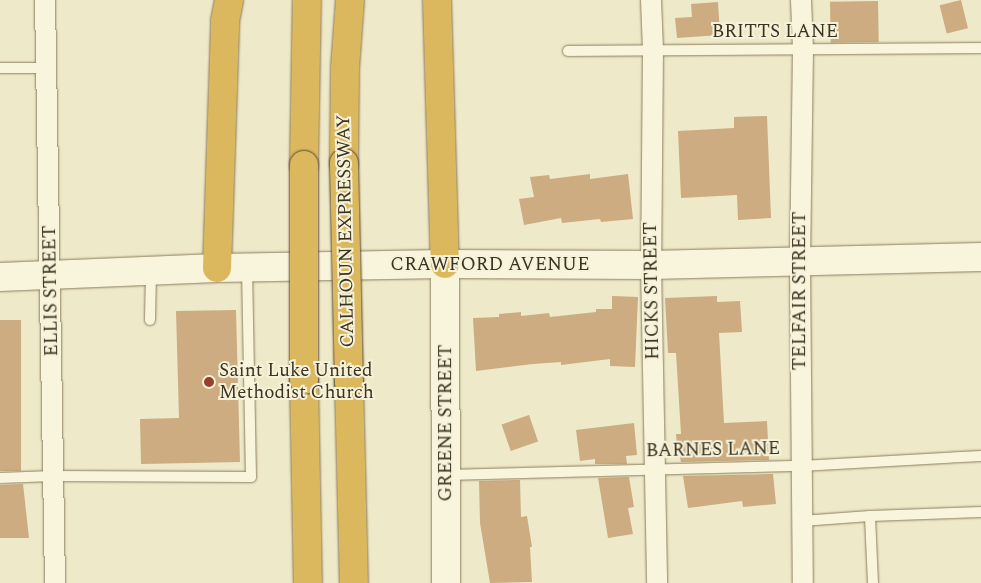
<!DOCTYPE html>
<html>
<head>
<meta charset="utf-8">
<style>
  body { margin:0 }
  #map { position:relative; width:981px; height:583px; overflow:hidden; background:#eee9c9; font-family:Spectral,serif }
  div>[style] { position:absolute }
  .building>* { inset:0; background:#ccac80; transform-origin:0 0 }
  .roads { filter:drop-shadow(0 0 1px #8b7d5e) drop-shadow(0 0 1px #8b7d5e) }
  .lane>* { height:10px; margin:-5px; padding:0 5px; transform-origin:5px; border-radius:5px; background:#f9f5dd }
  .street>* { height:20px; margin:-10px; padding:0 10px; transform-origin:10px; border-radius:10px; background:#f9f5dd }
  .secondary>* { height:28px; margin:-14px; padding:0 14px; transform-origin:14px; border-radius:14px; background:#f9f5dd }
  .highway>* { height:28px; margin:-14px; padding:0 14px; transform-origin:14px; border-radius:14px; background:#dbb85d }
  .bridges { filter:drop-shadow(0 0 1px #594a32) drop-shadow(0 0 1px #594a32) }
  .highway-bridge>* { height:28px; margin:-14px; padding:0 14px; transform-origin:14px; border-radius:14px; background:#dbb85d }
  .dots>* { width:14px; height:14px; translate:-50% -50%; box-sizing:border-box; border:2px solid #f6f2d9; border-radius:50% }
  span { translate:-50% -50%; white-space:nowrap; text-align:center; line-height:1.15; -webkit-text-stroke:4px #f6f2d9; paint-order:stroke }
  .street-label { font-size:19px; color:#3c3221 }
  .poi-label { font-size:19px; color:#3c3221 }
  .left { translate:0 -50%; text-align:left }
</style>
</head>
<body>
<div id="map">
  <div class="building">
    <i style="left:961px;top:0;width:29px;height:22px;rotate:76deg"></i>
    <i style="left:878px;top:1px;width:41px;height:48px;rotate:89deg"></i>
    <i style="clip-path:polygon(718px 2px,720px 35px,677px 38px,675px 18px,692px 17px,691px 4px)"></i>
    <i style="clip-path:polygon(767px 116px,771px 218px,738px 220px,737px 195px,681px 198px,678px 131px,734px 128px,734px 117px)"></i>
    <i style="clip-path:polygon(590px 174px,590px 179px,628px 174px,633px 219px,601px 222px,600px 219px,562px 223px,561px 218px,524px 225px,519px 199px,534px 197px,530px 177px,549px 175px,550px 179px)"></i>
    <i style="clip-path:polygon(612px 296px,638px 297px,635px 367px,610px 366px,610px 359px,561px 365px,561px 362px,533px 364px,476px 371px,473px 318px,499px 317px,499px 314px,521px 312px,521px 316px,549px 313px,550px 317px,596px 312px,596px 309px,612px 309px)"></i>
    <i style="clip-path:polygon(717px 296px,717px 302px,740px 301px,742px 332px,719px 333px,724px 423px,767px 421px,769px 460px,681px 462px,680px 457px,678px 457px,676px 434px,681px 434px,676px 353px,668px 353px,665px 298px)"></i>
    <i style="clip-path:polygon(236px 310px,240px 462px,141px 464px,140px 419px,179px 418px,176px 311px)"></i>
    <i style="left:0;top:320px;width:21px;height:151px"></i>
    <i style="left:529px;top:415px;width:28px;height:29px;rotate:71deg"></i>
    <i style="clip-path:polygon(634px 423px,637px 455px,626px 456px,627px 464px,595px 464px,595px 459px,580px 461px,576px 430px)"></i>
    <i style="clip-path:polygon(773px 474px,776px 504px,743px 507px,742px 501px,688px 508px,683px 476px)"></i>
    <i style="clip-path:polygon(629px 477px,634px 507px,628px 508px,633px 534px,608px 538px,598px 478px)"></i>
    <i style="clip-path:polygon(520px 480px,521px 517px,527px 516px,532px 547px,530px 547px,532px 582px,490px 583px,480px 523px,479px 481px)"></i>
    <i style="clip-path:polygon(23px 484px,29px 538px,0 538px,0 485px)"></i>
  </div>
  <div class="roads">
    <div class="lane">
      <i style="left:568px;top:51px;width:413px;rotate:-0.4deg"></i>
      <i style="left:0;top:68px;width:47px"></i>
      <i style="left:150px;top:320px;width:47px;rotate:-88.8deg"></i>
      <i style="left:447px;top:475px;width:354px;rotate:-1.5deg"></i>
      <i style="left:801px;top:466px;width:180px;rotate:-3.2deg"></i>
      <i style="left:0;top:478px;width:53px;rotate:-2.2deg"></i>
      <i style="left:53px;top:476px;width:198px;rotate:0.3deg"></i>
      <i style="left:251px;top:477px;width:208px;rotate:-91.1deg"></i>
      <i style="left:802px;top:521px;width:68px;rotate:-4.2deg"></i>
      <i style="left:873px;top:583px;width:67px;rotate:-92.6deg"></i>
      <i style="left:870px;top:516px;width:111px;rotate:-2.1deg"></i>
    </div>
    <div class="street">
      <i style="left:45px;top:0;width:583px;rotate:89.02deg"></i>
      <i style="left:651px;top:0;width:50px;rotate:87.7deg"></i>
      <i style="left:653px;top:50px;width:215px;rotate:90.5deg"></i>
      <i style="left:651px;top:265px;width:318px;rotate:88.9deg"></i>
      <i style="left:801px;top:0;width:49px;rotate:87.7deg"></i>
      <i style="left:803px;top:49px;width:212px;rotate:90.8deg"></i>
      <i style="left:800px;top:261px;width:322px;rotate:89.5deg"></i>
    </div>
    <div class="secondary">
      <i style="left:445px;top:264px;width:319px;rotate:89.8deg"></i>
      <i style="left:0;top:277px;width:217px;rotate:-2.4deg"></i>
      <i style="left:217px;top:268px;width:228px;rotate:-1deg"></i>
      <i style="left:445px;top:264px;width:206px;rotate:0.3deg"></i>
      <i style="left:651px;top:265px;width:330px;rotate:-1.4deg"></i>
    </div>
    <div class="highway">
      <i style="left:437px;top:0;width:264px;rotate:88.3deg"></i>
      <i style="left:344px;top:163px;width:95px;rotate:-89.4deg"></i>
      <i style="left:345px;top:68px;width:68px;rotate:-85.8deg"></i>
      <i style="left:304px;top:165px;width:165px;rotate:-89deg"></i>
      <i style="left:217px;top:268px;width:247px;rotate:-88.1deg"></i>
      <i style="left:225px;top:21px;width:21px;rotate:-79deg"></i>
      <i style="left:304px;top:380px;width:203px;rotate:88.9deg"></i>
      <i style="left:349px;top:383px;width:200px;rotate:88.6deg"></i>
    </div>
  </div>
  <div class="bridges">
    <div class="highway-bridge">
      <i style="left:344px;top:163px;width:220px;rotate:88.7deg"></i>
      <i style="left:304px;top:165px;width:215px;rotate:90deg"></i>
    </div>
  </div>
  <div class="dots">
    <i style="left:209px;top:382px;background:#993f2f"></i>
  </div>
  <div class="street-label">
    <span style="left:775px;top:32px">BRITTS LANE</span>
    <span style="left:346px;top:231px;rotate:-91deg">CALHOUN EXPRESSWAY</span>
    <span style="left:490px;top:265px">CRAWFORD AVENUE</span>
    <span style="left:51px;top:291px;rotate:-91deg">ELLIS STREET</span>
    <span style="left:652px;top:291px;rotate:-91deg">HICKS STREET</span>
    <span style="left:800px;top:291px;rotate:-90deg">TELFAIR STREET</span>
    <span style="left:446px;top:423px;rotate:-90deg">GREENE STREET</span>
    <span style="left:713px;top:450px;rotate:-1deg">BARNES LANE</span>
  </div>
  <div class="poi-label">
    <span class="left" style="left:219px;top:382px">Saint Luke United<br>Methodist Church</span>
  </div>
</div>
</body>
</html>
